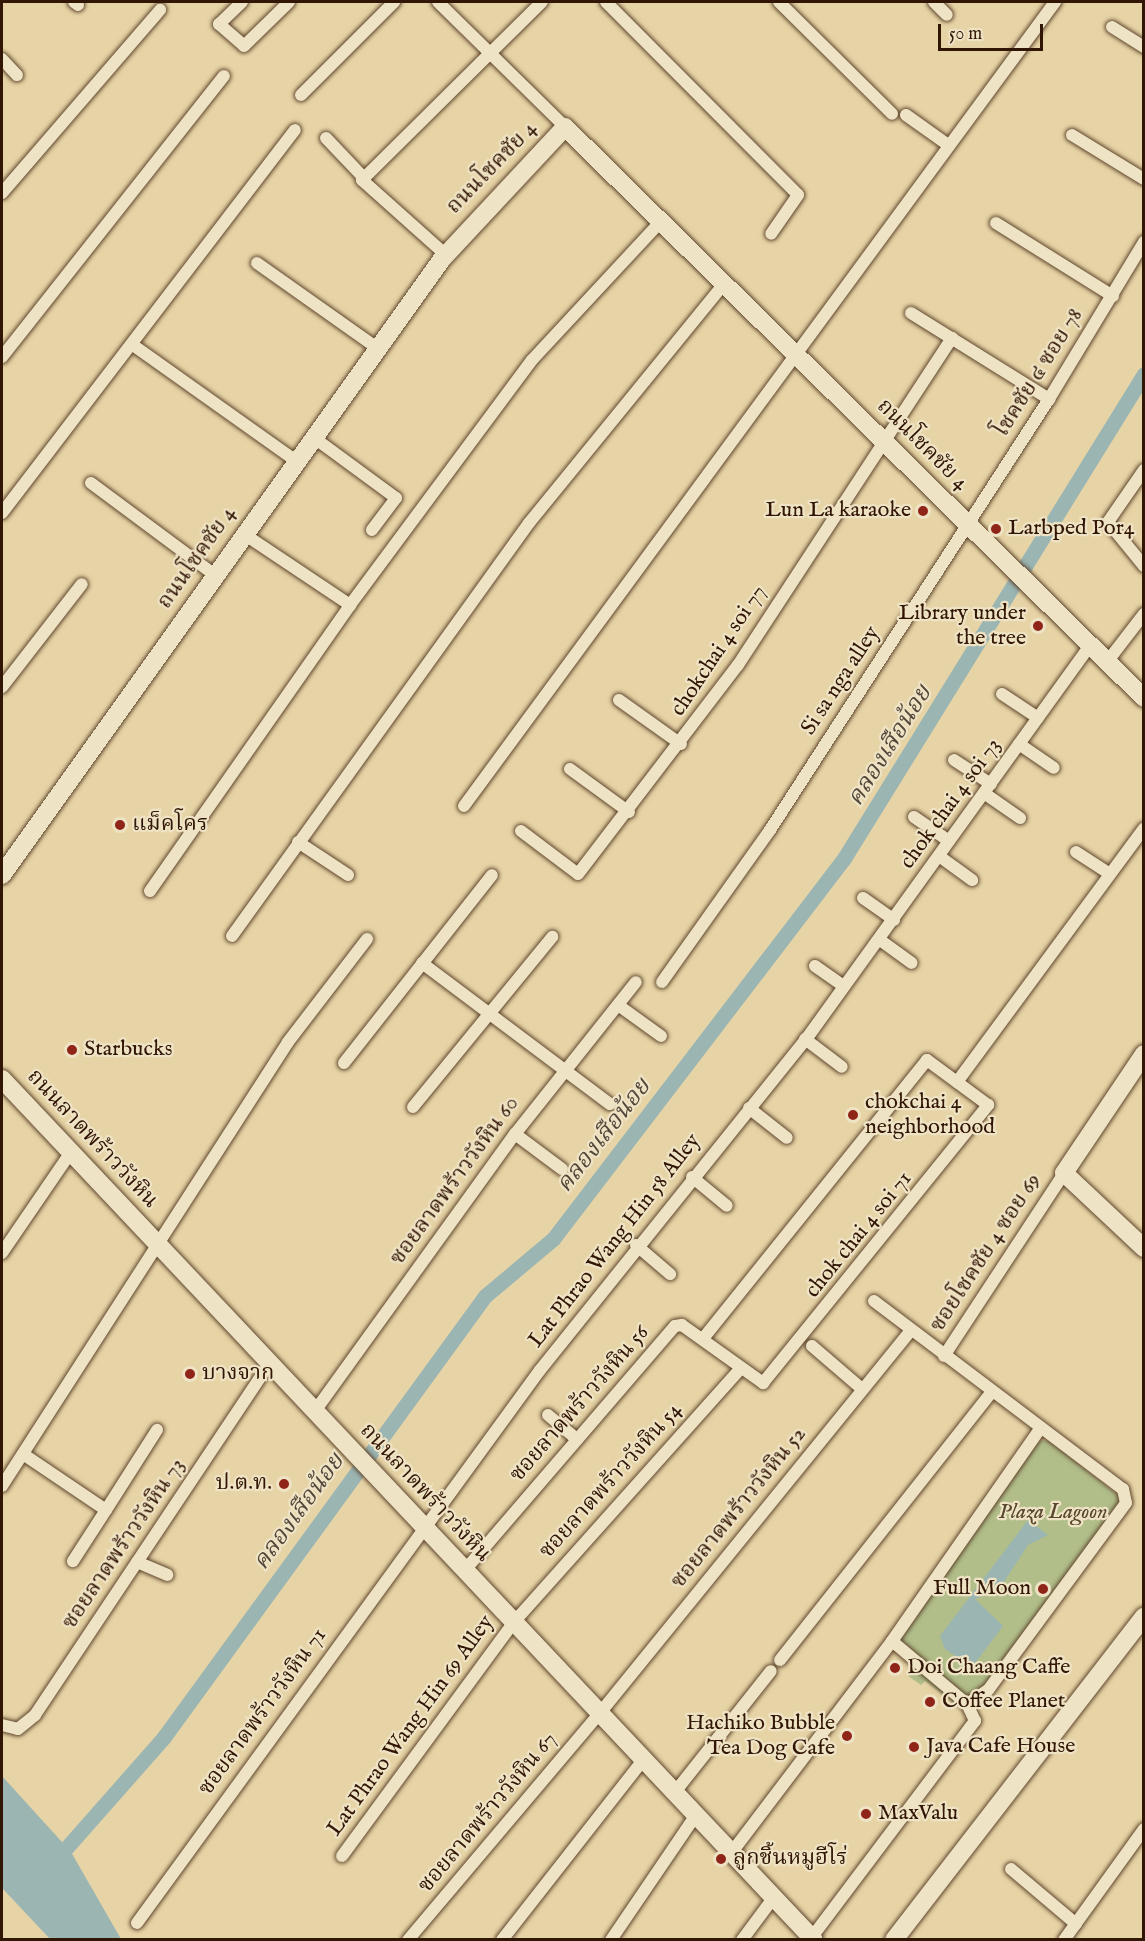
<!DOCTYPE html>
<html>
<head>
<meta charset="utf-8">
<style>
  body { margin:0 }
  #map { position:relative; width:1145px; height:1941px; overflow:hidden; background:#e7d4a6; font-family:"IM FELL English","Noto Serif Thai",serif }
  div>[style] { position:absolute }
  .green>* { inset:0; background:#b1be8a }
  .water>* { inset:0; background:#9bb5b3 }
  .canal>* { height:15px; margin:-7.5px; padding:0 7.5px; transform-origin:7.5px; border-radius:7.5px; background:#9bb5b3 }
  .roads { filter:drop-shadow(0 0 2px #5f462d) drop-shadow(0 0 2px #5f462d) }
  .street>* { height:12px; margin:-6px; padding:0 6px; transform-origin:6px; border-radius:6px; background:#efe3c5 }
  .secondary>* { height:18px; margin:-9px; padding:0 9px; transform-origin:9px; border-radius:9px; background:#efe3c5 }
  .dots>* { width:16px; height:16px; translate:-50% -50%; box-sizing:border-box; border:3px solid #efe3c5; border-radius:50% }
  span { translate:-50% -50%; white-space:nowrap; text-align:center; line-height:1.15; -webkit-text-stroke:4.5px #efe3c5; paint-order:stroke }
  .street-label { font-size:22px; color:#321605 }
  .poi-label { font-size:22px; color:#321605 }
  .right { translate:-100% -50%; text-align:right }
  .left { translate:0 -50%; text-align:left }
  .park-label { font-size:22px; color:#58482d; font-style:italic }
  .water-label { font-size:24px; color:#524639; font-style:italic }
  .frame { position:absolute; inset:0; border:3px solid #321605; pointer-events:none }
  .scale { position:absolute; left:938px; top:24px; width:105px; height:27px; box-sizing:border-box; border:3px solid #321605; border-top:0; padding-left:8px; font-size:18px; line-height:21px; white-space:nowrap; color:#321605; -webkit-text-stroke:4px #efe3c5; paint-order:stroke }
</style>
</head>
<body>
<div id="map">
  <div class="green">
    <i style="clip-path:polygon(1039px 1440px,1049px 1441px,1128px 1503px,970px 1715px,925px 1681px,921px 1685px,908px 1676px,915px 1667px,902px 1648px,890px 1649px)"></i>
  </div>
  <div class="water">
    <i style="clip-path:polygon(1028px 1520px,1048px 1535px,1028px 1545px,1000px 1588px,975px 1599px,1003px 1626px,972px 1667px,945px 1649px,940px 1636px)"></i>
    <i style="clip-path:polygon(2px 1776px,71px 1852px,121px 1939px,50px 1939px,2px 1888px)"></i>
  </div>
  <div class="canal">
    <i style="left:53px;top:1863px;width:168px;rotate:-48.6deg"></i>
    <i style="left:164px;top:1737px;width:545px;rotate:-53.95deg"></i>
    <i style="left:485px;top:1296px;width:89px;rotate:-40deg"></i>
    <i style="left:553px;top:1239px;width:477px;rotate:-52.6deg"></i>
    <i style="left:843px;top:860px;width:572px;rotate:-58.23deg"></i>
  </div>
  <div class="roads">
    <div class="street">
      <i style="left:74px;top:2px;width:5px;rotate:37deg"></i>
      <i style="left:242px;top:2px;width:32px;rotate:136deg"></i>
      <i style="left:219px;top:24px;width:33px;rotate:41deg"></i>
      <i style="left:244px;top:46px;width:63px;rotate:-44.4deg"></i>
      <i style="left:438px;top:2px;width:178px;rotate:44.5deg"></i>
      <i style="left:606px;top:2px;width:272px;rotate:45.1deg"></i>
      <i style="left:798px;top:195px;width:47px;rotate:124.7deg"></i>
      <i style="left:779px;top:2px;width:159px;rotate:44.7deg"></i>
      <i style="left:934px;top:2px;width:18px;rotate:45deg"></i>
      <i style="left:1112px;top:27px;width:38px;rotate:32deg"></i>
      <i style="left:2px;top:59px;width:22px;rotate:47deg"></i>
      <i style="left:301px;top:95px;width:132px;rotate:-45deg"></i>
      <i style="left:906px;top:115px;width:52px;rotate:35.5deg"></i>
      <i style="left:1072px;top:135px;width:84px;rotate:31.4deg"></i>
      <i style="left:326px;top:138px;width:54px;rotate:46.5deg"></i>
      <i style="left:2px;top:193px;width:242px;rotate:-49.2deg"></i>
      <i style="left:996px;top:223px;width:138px;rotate:32deg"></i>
      <i style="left:446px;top:255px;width:113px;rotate:-138.2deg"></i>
      <i style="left:362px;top:180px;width:253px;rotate:-44.7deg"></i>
      <i style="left:257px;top:263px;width:147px;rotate:35.3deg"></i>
      <i style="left:911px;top:313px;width:163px;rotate:31.9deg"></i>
      <i style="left:133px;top:345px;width:200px;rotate:35.4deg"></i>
      <i style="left:2px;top:357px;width:358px;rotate:-51.7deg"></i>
      <i style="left:313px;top:437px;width:103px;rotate:36.3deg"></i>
      <i style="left:396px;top:498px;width:40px;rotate:127deg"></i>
      <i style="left:1144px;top:470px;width:63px;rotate:124.7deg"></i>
      <i style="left:1108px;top:522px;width:57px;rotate:50.7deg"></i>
      <i style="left:91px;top:483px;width:154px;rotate:36.6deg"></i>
      <i style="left:2px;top:513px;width:482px;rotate:-52.6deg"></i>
      <i style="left:244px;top:534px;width:128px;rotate:33.8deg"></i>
      <i style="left:1107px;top:662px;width:61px;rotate:-52.4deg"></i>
      <i style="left:2px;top:687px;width:130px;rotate:-52.2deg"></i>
      <i style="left:1002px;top:694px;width:43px;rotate:33.7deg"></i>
      <i style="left:619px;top:700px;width:76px;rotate:35.4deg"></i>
      <i style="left:1019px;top:744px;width:42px;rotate:34.4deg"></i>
      <i style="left:954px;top:760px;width:44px;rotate:33deg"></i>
      <i style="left:570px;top:769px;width:73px;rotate:36.1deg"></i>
      <i style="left:984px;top:793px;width:44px;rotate:34.8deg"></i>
      <i style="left:464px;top:806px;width:998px;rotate:-53.68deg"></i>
      <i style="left:914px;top:817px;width:42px;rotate:34.4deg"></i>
      <i style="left:521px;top:831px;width:71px;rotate:37deg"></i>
      <i style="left:578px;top:874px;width:263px;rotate:-52.6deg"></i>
      <i style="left:738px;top:665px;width:391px;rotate:-56.8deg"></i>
      <i style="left:298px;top:842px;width:60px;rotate:33.4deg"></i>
      <i style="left:1076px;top:852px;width:40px;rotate:32.9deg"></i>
      <i style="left:939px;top:856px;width:41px;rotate:36deg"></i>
      <i style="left:150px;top:891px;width:349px;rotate:-55deg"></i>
      <i style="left:350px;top:605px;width:305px;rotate:-53.4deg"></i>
      <i style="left:532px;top:360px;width:190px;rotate:-47.1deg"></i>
      <i style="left:863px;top:898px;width:38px;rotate:35deg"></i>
      <i style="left:232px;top:936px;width:509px;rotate:-54.28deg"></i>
      <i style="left:529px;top:523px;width:308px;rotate:-50.8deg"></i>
      <i style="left:880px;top:940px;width:39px;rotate:36deg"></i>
      <i style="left:422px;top:963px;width:235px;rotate:36.9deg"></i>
      <i style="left:815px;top:966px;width:35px;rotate:35deg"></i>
      <i style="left:662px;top:982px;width:186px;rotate:-54.6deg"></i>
      <i style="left:770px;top:830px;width:513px;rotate:-57.08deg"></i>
      <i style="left:1049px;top:399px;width:184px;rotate:-58.8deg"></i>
      <i style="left:618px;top:1005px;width:53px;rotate:35.8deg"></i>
      <i style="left:805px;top:1039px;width:46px;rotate:37.1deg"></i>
      <i style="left:344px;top:1063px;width:239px;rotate:-51.8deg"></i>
      <i style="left:957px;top:1082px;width:315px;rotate:-53.6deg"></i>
      <i style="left:413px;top:1107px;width:220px;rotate:-50.7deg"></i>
      <i style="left:749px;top:1108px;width:48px;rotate:38.3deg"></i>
      <i style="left:515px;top:1134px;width:59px;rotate:36.7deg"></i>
      <i style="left:692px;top:1177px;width:45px;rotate:39.6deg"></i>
      <i style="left:636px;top:1245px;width:45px;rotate:40.5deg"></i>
      <i style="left:2px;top:1253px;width:122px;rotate:-55.7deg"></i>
      <i style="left:874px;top:1301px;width:312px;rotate:37.1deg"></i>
      <i style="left:1123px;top:1489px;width:14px;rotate:78deg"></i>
      <i style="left:1126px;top:1503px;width:232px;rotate:126.4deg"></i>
      <i style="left:988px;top:1690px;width:25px;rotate:146deg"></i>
      <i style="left:812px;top:1346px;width:66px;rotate:40.7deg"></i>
      <i style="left:944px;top:1356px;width:219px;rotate:-56.7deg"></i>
      <i style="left:315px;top:1411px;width:342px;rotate:-54.2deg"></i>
      <i style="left:515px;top:1134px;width:194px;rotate:-51.5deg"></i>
      <i style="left:548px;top:1415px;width:38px;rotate:40deg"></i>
      <i style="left:23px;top:1454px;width:100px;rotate:34deg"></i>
      <i style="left:106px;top:1510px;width:61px;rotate:122.9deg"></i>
      <i style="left:2px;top:1486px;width:528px;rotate:-57.21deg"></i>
      <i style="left:288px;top:1042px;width:130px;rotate:-52.5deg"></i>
      <i style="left:106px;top:1510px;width:95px;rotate:-57.5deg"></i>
      <i style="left:137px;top:1562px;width:33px;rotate:23deg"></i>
      <i style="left:465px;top:1570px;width:322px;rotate:-49.3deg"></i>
      <i style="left:675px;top:1326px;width:7px;rotate:-8deg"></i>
      <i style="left:682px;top:1325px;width:100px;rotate:35.6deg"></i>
      <i style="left:763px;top:1383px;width:358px;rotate:-51deg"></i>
      <i style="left:988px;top:1105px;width:76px;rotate:-143.6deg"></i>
      <i style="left:927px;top:1060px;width:358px;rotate:128.8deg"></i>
      <i style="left:780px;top:1660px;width:340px;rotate:-51.7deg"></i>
      <i style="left:2px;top:1725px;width:16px;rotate:14deg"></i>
      <i style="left:18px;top:1729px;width:22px;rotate:-39deg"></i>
      <i style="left:35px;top:1715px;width:423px;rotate:-56.3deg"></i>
      <i style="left:675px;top:1792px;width:154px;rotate:-51.6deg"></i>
      <i style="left:732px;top:1852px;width:265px;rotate:-52.8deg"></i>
      <i style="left:892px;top:1641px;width:259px;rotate:-55.1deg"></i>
      <i style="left:342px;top:1856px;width:290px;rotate:-53.7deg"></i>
      <i style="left:514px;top:1622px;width:339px;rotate:-48.2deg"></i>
      <i style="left:1011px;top:1869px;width:85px;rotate:40.2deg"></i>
      <i style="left:137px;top:1923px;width:684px;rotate:-53.92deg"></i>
      <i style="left:540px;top:1370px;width:426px;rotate:-51.2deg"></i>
      <i style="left:807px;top:1038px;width:484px;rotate:-54.2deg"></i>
      <i style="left:812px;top:1937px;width:271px;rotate:-53deg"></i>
      <i style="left:975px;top:1721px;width:19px;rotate:-115deg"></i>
      <i style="left:967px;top:1704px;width:98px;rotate:-140deg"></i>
      <i style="left:408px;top:1940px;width:297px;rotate:-49.8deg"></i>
      <i style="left:600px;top:1713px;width:492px;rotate:-50.9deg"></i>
      <i style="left:502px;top:1940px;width:230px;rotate:-51.9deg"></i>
      <i style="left:611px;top:1940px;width:151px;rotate:-55.8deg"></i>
      <i style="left:742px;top:1940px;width:54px;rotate:-53.3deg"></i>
      <i style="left:1064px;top:1940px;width:137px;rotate:-54.2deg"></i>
    </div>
    <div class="secondary">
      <i style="left:2px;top:875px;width:757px;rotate:-54.46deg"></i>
      <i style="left:442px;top:259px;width:180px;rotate:-47deg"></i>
      <i style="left:565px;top:127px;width:813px;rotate:44.6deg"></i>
      <i style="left:1144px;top:1054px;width:143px;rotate:123.9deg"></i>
      <i style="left:1064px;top:1173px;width:110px;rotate:43.2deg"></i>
      <i style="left:2px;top:1079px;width:1183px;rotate:46.68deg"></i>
      <i style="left:894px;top:1940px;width:409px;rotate:-52.3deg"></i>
    </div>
  </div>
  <div class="dots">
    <i style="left:923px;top:511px;background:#8f2418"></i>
    <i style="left:996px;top:529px;background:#8f2418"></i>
    <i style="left:1038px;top:626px;background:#8f2418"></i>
    <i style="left:120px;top:825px;background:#8f2418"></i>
    <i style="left:72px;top:1050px;background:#8f2418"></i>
    <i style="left:853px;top:1115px;background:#8f2418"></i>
    <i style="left:190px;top:1374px;background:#8f2418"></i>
    <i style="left:284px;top:1484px;background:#8f2418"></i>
    <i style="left:1043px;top:1589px;background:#8f2418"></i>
    <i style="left:895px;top:1668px;background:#8f2418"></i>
    <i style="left:930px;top:1702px;background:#8f2418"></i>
    <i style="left:847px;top:1736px;background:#8f2418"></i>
    <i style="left:914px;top:1747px;background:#8f2418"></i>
    <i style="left:866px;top:1814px;background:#8f2418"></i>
    <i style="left:721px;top:1859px;background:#8f2418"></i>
  </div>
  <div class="street-label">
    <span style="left:492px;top:168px;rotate:-46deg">ถนนโชคชัย 4</span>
    <span style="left:1039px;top:373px;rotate:-58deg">โชคชัย ๔ ซอย 78</span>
    <span style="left:922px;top:445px;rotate:45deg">ถนนโชคชัย 4</span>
    <span style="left:197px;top:558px;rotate:-55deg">ถนนโชคชัย 4</span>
    <span style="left:719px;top:651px;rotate:-56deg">chokchai 4 soi 77</span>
    <span style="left:841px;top:681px;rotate:-57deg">Si sa nga alley</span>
    <span style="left:951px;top:804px;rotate:-54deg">chok chai 4 soi 73</span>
    <span style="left:92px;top:1139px;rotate:47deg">ถนนลาดพร้าววังหิน</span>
    <span style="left:455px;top:1181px;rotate:-54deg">ซอยลาดพร้าววังหิน 60</span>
    <span style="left:859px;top:1235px;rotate:-51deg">chok chai 4 soi 71</span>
    <span style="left:615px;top:1241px;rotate:-52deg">Lat Phrao Wang Hin 58 Alley</span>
    <span style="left:986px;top:1253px;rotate:-57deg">ซอยโชคชัย 4 ซอย 69</span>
    <span style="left:580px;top:1404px;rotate:-49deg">ซอยลาดพร้าววังหิน 56</span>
    <span style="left:611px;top:1481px;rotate:-48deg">ซอยลาดพร้าววังหิน 54</span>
    <span style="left:425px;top:1493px;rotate:47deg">ถนนลาดพร้าววังหิน</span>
    <span style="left:739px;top:1508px;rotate:-51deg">ซอยลาดพร้าววังหิน 52</span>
    <span style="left:124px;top:1544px;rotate:-56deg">ซอยลาดพร้าววังหิน 73</span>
    <span style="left:263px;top:1712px;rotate:-54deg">ซอยลาดพร้าววังหิน 71</span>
    <span style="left:411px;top:1726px;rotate:-54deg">Lat Phrao Wang Hin 69 Alley</span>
    <span style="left:488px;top:1813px;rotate:-50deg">ซอยลาดพร้าววังหิน 67</span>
  </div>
  <div class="poi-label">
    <span class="right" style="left:911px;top:511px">Lun La karaoke</span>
    <span class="left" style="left:1008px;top:529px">Larbped Por4</span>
    <span class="right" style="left:1026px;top:626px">Library under<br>the tree</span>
    <span class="left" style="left:132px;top:825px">แม็คโคร</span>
    <span class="left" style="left:84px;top:1050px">Starbucks</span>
    <span class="left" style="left:865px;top:1115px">chokchai 4<br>neighborhood</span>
    <span class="left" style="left:202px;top:1374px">บางจาก</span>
    <span class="right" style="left:272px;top:1484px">ป.ต.ท.</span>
    <span class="right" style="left:1031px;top:1589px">Full Moon</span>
    <span class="left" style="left:907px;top:1668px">Doi Chaang Caffe</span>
    <span class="left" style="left:942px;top:1702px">Coffee Planet</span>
    <span class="right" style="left:835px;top:1736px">Hachiko Bubble<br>Tea Dog Cafe</span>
    <span class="left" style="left:926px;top:1747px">Java Cafe House</span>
    <span class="left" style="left:878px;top:1814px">MaxValu</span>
    <span class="left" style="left:733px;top:1859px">ลูกชิ้นหมูฮีโร่</span>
  </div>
  <div class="park-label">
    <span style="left:1053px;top:1513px">Plaza Lagoon</span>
  </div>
  <div class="water-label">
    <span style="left:890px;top:746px;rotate:-58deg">คลองเสือน้อย</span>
    <span style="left:604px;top:1136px;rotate:-52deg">คลองเสือน้อย</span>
    <span style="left:299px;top:1512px;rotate:-54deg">คลองเสือน้อย</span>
  </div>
  <div class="frame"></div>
  <div class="scale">50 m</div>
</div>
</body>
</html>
